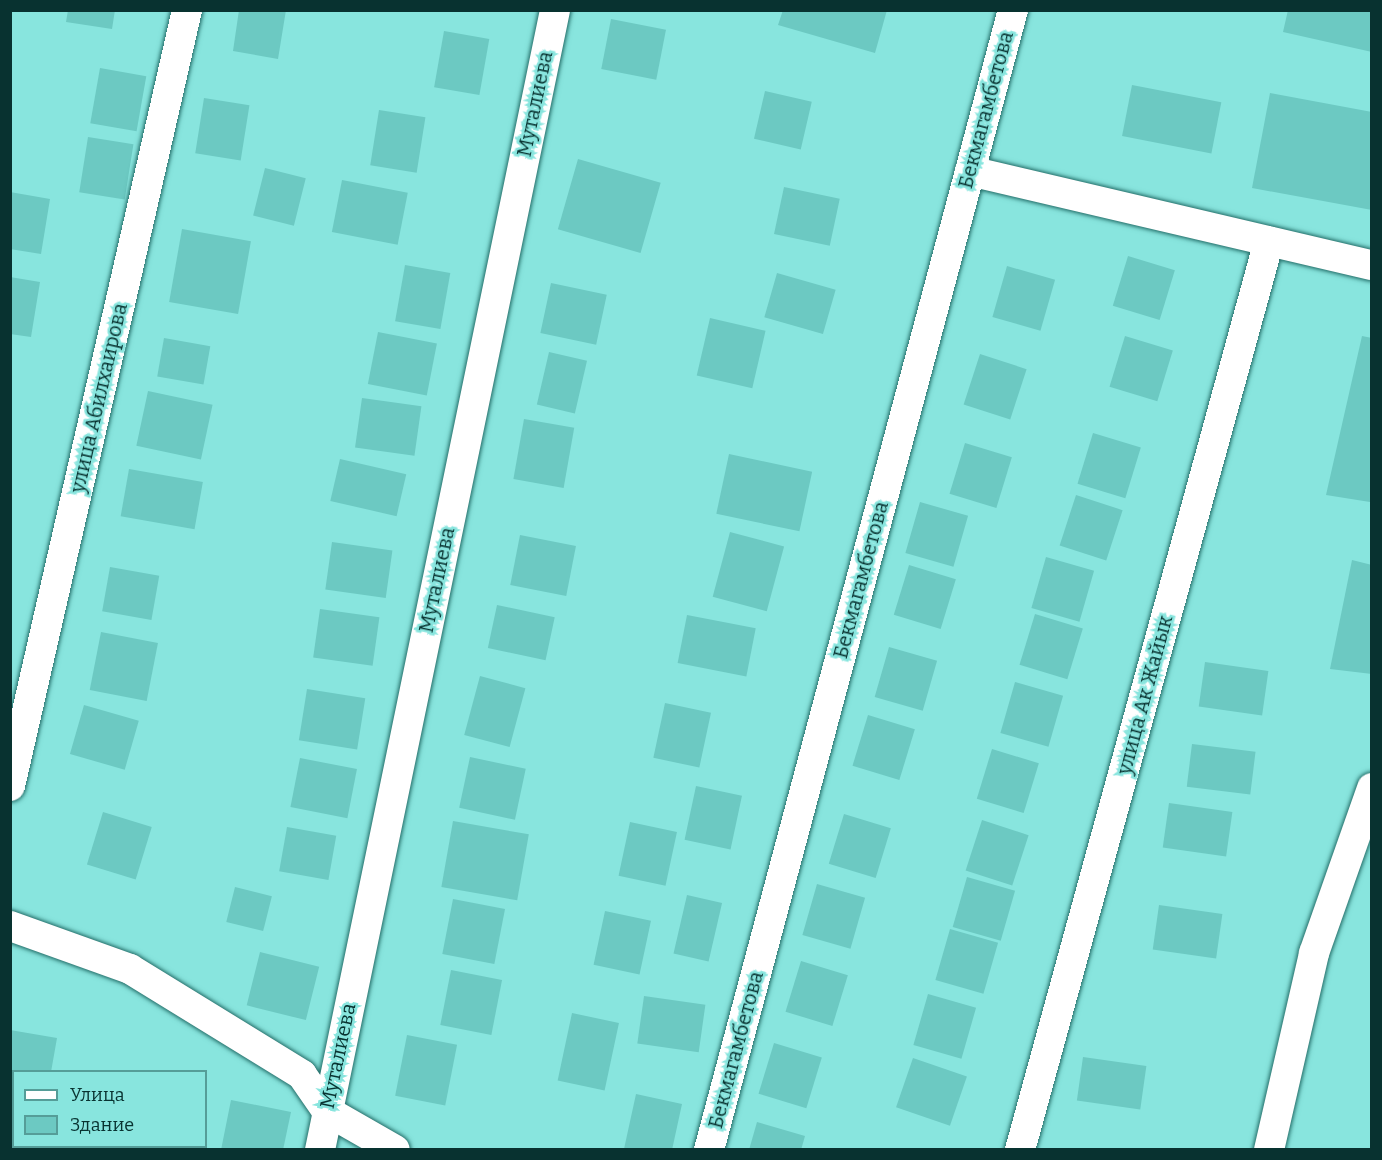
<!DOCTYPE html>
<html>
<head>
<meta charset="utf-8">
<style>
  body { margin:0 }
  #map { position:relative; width:1382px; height:1160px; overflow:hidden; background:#88e5de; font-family:Bitter,serif }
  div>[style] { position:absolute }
  .building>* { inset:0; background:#6cc9c2; transform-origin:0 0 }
  .roads { filter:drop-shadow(0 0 2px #246e69) drop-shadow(0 0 2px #246e69) }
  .minor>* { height:30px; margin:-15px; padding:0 15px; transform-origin:15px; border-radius:15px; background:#fff }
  span { translate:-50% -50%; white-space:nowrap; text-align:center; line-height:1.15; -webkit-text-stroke:5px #88e5de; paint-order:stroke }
  .street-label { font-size:20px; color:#083230 }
  .frame { position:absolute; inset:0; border:12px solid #083230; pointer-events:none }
  .legend { position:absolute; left:12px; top:1070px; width:195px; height:78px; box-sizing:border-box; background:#88e5de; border:2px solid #559d98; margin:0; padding:8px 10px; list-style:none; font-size:18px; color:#083230 }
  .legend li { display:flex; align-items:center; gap:12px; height:30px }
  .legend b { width:30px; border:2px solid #559d98 }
</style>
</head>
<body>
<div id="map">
  <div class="building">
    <i style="clip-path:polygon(68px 10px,115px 10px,112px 29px,66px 22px)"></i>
    <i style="clip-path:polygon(239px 10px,286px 10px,278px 59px,233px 51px)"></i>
    <i style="clip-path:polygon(783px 10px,887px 10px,875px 53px,778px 25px)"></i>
    <i style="clip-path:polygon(1288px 10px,1372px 10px,1372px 52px,1283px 32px)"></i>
    <i style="left:611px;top:19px;width:56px;height:51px;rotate:11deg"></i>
    <i style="left:444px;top:31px;width:46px;height:57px;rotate:10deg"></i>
    <i style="left:100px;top:68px;width:47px;height:56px;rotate:10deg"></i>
    <i style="left:1132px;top:85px;width:91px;height:52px;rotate:11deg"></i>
    <i style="left:765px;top:91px;width:48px;height:49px;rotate:13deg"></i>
    <i style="clip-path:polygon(1270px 93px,1372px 112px,1372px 210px,1252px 188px)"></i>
    <i style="left:204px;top:98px;width:46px;height:56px;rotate:9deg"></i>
    <i style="left:379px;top:110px;width:47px;height:56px;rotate:9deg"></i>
    <i style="left:88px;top:137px;width:46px;height:56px;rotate:9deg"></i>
    <i style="left:578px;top:159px;width:86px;height:73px;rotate:16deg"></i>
    <i style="left:265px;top:168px;width:42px;height:49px;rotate:14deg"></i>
    <i style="left:342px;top:180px;width:67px;height:53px;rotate:11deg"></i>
    <i style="left:784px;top:187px;width:57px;height:48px;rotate:12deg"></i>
    <i style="clip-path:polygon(10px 192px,50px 199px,41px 254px,10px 249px)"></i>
    <i style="left:182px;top:229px;width:70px;height:74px;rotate:10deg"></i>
    <i style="left:1128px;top:256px;width:49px;height:52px;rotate:17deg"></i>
    <i style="left:405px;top:265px;width:46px;height:57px;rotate:10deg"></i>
    <i style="left:1007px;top:266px;width:50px;height:53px;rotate:16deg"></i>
    <i style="left:777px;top:273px;width:61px;height:46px;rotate:16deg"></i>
    <i style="clip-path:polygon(10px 277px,40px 282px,31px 337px,10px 334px)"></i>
    <i style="left:551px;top:283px;width:57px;height:51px;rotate:12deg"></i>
    <i style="left:710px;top:318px;width:57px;height:59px;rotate:13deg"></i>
    <i style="left:378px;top:332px;width:60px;height:53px;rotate:11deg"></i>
    <i style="left:1125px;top:336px;width:50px;height:53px;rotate:17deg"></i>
    <i style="clip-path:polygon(1362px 336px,1372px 338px,1370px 502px,1326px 495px)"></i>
    <i style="left:164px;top:338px;width:47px;height:39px;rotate:10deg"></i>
    <i style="left:549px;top:352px;width:39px;height:54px;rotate:13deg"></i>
    <i style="left:980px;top:354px;width:49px;height:53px;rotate:18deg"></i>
    <i style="left:148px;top:391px;width:66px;height:56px;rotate:12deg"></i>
    <i style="left:362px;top:398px;width:60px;height:50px;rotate:8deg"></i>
    <i style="left:524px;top:419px;width:51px;height:61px;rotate:10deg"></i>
    <i style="left:1093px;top:433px;width:50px;height:53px;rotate:17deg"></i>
    <i style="left:965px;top:443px;width:49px;height:53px;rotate:17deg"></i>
    <i style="left:729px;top:454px;width:85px;height:61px;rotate:12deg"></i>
    <i style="left:340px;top:459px;width:68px;height:43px;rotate:13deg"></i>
    <i style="left:129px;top:469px;width:75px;height:48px;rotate:10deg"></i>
    <i style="left:1076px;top:495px;width:49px;height:53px;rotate:18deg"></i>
    <i style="left:920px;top:502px;width:50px;height:53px;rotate:16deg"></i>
    <i style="left:730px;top:532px;width:56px;height:67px;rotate:15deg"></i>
    <i style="left:520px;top:535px;width:57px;height:51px;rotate:11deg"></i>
    <i style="left:332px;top:542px;width:61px;height:48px;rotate:8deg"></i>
    <i style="left:1046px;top:557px;width:50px;height:53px;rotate:16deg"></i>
    <i style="clip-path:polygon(1352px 560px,1372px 565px,1372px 674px,1330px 669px)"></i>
    <i style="left:909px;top:565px;width:49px;height:52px;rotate:17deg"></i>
    <i style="left:110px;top:567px;width:50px;height:45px;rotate:10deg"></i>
    <i style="left:497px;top:605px;width:59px;height:44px;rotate:12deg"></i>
    <i style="left:320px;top:609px;width:60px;height:49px;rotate:8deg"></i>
    <i style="left:1035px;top:614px;width:50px;height:53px;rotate:17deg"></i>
    <i style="left:687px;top:615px;width:70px;height:49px;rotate:11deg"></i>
    <i style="left:101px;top:632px;width:58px;height:59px;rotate:11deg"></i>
    <i style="left:889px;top:647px;width:50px;height:52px;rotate:16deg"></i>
    <i style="left:1205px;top:662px;width:64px;height:45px;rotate:8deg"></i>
    <i style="left:480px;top:676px;width:47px;height:61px;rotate:15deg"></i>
    <i style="left:1015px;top:682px;width:50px;height:53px;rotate:16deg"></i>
    <i style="left:307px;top:689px;width:59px;height:52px;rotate:9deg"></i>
    <i style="left:665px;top:703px;width:47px;height:56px;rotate:12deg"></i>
    <i style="left:84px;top:705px;width:57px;height:51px;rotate:16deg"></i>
    <i style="left:868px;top:715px;width:49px;height:53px;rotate:17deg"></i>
    <i style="left:1192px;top:744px;width:64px;height:43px;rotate:7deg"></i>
    <i style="left:992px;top:749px;width:49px;height:52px;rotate:17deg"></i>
    <i style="left:470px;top:757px;width:57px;height:52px;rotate:12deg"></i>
    <i style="left:300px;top:758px;width:58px;height:50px;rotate:11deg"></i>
    <i style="left:696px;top:786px;width:47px;height:55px;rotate:12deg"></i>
    <i style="left:1169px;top:803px;width:64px;height:45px;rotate:8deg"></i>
    <i style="left:103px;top:812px;width:51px;height:55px;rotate:17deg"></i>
    <i style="left:844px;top:814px;width:49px;height:52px;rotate:17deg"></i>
    <i style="left:982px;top:820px;width:49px;height:53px;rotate:18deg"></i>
    <i style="left:453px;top:821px;width:77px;height:67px;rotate:10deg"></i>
    <i style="left:630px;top:822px;width:48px;height:55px;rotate:12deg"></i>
    <i style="left:287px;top:827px;width:50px;height:45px;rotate:10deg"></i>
    <i style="left:967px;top:877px;width:50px;height:52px;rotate:16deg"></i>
    <i style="left:817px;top:884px;width:50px;height:53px;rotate:16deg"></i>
    <i style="left:235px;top:887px;width:38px;height:36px;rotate:14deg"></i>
    <i style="left:687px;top:895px;width:36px;height:60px;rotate:13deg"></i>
    <i style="left:453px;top:899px;width:53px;height:56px;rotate:11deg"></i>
    <i style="left:1159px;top:905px;width:64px;height:45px;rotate:8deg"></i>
    <i style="left:605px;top:911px;width:47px;height:55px;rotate:12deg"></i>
    <i style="left:950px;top:929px;width:50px;height:53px;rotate:16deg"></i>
    <i style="left:260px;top:952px;width:61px;height:55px;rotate:14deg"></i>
    <i style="left:801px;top:961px;width:49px;height:53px;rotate:17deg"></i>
    <i style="left:451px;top:970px;width:52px;height:56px;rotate:11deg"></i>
    <i style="left:928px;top:994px;width:50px;height:53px;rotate:16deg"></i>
    <i style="left:644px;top:996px;width:62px;height:48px;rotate:8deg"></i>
    <i style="left:572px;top:1013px;width:48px;height:69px;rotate:12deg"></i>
    <i style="clip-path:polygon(10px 1030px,57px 1038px,51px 1072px,14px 1072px,14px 1134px)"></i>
    <i style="left:407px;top:1035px;width:51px;height:62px;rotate:11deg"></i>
    <i style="left:774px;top:1043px;width:50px;height:53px;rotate:17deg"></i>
    <i style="left:1083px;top:1057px;width:64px;height:44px;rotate:8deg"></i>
    <i style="left:913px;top:1058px;width:57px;height:52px;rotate:19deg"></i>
    <i style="clip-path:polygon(636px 1094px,682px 1104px,672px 1150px,624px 1149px)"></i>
    <i style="clip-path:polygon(231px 1100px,291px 1112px,283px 1150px,221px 1150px)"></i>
    <i style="clip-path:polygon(757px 1122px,805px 1136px,801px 1150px,749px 1150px)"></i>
  </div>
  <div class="roads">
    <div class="minor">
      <i style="left:970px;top:171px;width:413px;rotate:13.2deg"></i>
      <i style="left:10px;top:786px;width:796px;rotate:-77.15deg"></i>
      <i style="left:10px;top:926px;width:127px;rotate:19.7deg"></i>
      <i style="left:130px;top:969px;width:202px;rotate:31.6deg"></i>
      <i style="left:302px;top:1075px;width:44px;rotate:55.2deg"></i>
      <i style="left:327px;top:1111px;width:78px;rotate:29.8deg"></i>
      <i style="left:320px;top:1150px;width:1164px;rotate:-78.35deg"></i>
      <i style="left:709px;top:1150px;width:1180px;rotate:-75.07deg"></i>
      <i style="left:1020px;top:1150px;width:942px;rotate:-74.68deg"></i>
      <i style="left:1269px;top:1150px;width:202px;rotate:-77.1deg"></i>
      <i style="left:1314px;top:953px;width:175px;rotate:-70.6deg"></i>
    </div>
  </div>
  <div class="street-label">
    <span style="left:535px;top:104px;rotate:-78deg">Муталиева</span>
    <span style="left:986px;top:110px;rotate:-75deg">Бекмагамбетова</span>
    <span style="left:99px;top:398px;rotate:-77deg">улица Абилхаирова</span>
    <span style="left:437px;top:580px;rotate:-78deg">Муталиева</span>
    <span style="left:861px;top:580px;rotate:-75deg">Бекмагамбетова</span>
    <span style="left:1145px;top:695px;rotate:-75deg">улица Ак Жайык</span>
    <span style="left:736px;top:1050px;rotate:-75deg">Бекмагамбетова</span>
    <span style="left:338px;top:1056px;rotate:-78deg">Муталиева</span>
  </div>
  <div class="frame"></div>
  <ul class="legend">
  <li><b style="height:8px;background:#fff"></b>Улица</li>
  <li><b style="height:16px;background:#6cc9c2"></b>Здание</li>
  </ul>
</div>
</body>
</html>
